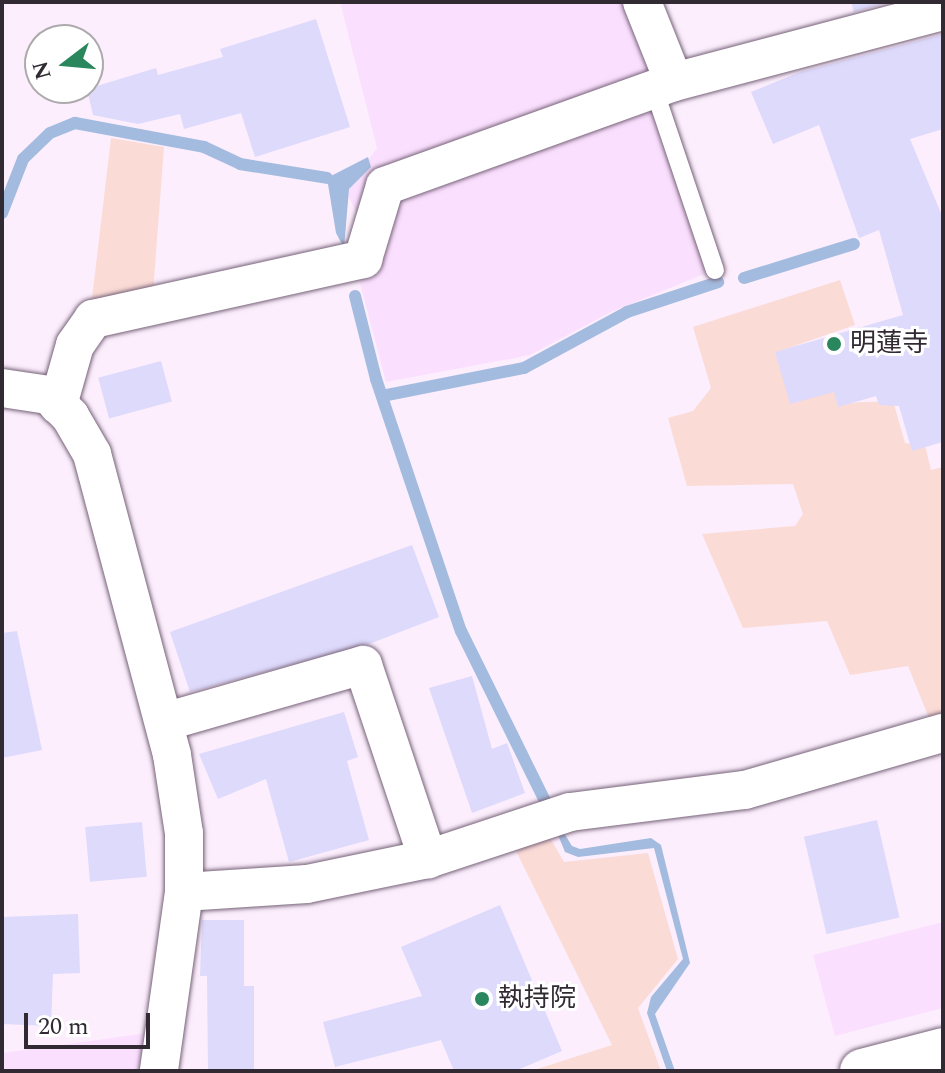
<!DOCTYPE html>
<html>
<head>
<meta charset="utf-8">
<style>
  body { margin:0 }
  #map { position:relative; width:945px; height:1073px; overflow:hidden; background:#fceefd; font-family:Spectral,"Noto Sans JP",serif }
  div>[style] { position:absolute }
  .built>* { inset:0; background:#fbdffe }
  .green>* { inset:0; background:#fbdbd6 }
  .water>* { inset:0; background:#a3bbde }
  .stream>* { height:12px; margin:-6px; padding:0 6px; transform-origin:6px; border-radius:6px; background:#a3bbde }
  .building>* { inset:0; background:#dedafc; transform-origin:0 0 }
  .roads { filter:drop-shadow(0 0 2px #766278) drop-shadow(0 0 2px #766278) }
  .service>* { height:18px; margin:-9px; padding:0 9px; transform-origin:9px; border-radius:9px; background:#fff }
  .minor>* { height:38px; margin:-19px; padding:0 19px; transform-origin:19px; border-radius:19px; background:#fff }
  .trunk>* { height:44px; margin:-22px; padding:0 22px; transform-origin:22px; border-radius:22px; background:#fff }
  .dots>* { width:22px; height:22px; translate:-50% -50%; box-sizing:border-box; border:4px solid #fff; border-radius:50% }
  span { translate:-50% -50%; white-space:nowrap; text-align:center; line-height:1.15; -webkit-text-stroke:6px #fff; paint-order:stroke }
  .poi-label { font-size:26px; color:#322a33 }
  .left { translate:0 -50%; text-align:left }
  .frame { position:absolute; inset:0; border:4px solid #322a33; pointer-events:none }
  .north { position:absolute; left:24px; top:24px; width:80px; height:80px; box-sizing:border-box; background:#fff; border:2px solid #adaaad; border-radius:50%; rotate:254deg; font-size:22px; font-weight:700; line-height:32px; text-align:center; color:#322a33 }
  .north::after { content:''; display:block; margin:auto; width:28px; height:36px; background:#29865d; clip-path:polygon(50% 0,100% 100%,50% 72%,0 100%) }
  .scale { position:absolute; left:24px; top:1013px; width:126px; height:36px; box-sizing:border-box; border:4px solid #322a33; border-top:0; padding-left:10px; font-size:24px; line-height:28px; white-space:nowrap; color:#322a33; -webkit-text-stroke:6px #fff; paint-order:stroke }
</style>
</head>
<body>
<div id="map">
  <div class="built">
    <i style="clip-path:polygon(340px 2px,628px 2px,652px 64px,642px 86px,709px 272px,611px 312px,530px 355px,386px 382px,356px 268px,358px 215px,346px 192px,377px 148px)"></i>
    <i style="clip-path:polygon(943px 922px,943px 1008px,835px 1036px,813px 955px)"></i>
    <i style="clip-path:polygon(148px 1033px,143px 1071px,2px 1071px,2px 1053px)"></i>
  </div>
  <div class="green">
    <i style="clip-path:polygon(111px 138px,164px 147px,153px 292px,91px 307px)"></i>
    <i style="clip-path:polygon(840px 280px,855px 325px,780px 351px,833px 389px,843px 403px,893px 401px,905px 443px,925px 445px,931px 470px,943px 467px,943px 721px,931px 723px,908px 666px,850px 675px,827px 621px,743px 628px,702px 534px,795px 526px,803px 514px,793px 484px,687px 486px,668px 418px,693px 411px,711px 388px,693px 327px)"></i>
    <i style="clip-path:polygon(549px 836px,564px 862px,648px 853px,678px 959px,638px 1008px,661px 1071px,531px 1071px,612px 1045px,516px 851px)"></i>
  </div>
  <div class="water">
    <i style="clip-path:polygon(368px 157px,371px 167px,349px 189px,344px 248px,336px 233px,327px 178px)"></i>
    <i style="clip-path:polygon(564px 833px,572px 846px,580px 849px,651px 838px,661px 845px,690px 963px,655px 1014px,675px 1071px,667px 1071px,647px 1013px,651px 997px,683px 959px,654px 848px,578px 857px,565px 852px,558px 835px)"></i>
  </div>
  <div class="stream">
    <i style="left:2px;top:213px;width:58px;rotate:-68.7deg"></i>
    <i style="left:23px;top:159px;width:37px;rotate:-44deg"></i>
    <i style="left:50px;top:133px;width:27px;rotate:-22deg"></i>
    <i style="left:75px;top:123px;width:131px;rotate:10.5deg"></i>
    <i style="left:204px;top:147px;width:40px;rotate:25deg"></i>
    <i style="left:240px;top:164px;width:88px;rotate:9.1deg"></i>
    <i style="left:744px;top:278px;width:115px;rotate:-17.2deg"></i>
    <i style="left:355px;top:296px;width:86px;rotate:75.8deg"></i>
    <i style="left:376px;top:379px;width:266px;rotate:71.4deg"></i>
    <i style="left:461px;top:631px;width:192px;rotate:63.7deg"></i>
    <i style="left:382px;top:396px;width:145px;rotate:-11.2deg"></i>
    <i style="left:524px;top:368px;width:117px;rotate:-28.5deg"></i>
    <i style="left:627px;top:312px;width:96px;rotate:-18.2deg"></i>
  </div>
  <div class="building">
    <i style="clip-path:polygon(851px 2px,891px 2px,854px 12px)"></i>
    <i style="clip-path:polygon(316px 19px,350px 127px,255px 157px,241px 113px,184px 129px,180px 114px,138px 124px,93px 115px,87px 89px,156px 68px,158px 75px,223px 57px,220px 49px)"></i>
    <i style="clip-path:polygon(943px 34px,943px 129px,910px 139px,943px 218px,943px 442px,912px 451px,899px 406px,879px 405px,876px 396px,838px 407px,834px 392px,790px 404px,775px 352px,903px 315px,879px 230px,859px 238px,819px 125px,773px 144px,751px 92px,800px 72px)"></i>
    <i style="left:161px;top:361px;width:42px;height:65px;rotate:75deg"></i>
    <i style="clip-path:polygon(412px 545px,439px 617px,369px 644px,190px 692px,170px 632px)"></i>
    <i style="clip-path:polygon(17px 631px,42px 750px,2px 758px,2px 633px)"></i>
    <i style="clip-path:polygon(472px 676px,492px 749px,507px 743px,525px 793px,472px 813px,429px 688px)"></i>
    <i style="clip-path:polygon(344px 712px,358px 757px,347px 761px,369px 840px,289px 862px,266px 779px,218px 799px,199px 754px)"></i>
    <i style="left:877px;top:820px;width:100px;height:75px;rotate:77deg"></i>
    <i style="left:142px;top:822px;width:55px;height:57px;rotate:85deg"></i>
    <i style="clip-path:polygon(500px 905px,562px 1051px,515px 1071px,454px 1071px,441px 1040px,335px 1067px,323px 1022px,422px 996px,401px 947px)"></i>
    <i style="clip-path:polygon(78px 914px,80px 973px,53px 974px,51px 1026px,2px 1024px,2px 917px)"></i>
    <i style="clip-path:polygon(202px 920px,244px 920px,244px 986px,254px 986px,254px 1071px,208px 1071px,207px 976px,200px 976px)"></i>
  </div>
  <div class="roads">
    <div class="service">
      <i style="left:654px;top:89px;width:191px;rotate:71.4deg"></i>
    </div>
    <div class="minor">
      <i style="left:642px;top:2px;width:86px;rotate:68.2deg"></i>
      <i style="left:674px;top:82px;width:278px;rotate:-14.8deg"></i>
      <i style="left:2px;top:388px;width:48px;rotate:8.5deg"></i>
      <i style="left:49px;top:395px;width:30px;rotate:45deg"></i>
      <i style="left:70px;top:416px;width:44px;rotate:59.9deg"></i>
      <i style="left:92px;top:454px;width:311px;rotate:75.1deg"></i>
      <i style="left:172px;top:755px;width:79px;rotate:81.3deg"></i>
      <i style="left:184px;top:833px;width:59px;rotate:90deg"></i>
      <i style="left:184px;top:892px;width:181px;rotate:98deg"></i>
      <i style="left:58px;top:405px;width:62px;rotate:-74.2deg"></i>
      <i style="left:75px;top:345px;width:32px;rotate:-55deg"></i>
      <i style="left:93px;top:319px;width:277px;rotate:-12.5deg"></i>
      <i style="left:363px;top:259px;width:76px;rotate:-73.2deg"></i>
      <i style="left:385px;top:186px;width:307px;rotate:-19.8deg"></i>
      <i style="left:164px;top:722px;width:207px;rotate:-16deg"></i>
      <i style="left:363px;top:665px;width:205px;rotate:71.5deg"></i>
      <i style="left:184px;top:892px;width:123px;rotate:-3.7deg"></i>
      <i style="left:307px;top:884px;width:124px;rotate:-11.7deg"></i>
      <i style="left:428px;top:859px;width:150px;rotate:-18.3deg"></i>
      <i style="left:570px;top:812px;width:176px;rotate:-7.2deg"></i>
      <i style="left:745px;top:790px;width:206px;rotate:-16.1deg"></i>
    </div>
    <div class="trunk">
      <i style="left:862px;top:1071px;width:84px;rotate:-14.5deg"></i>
    </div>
  </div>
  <div class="dots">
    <i style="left:834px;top:344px;background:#29865d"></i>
    <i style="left:482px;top:999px;background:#29865d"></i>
  </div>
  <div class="poi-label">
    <span class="left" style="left:850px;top:344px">明蓮寺</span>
    <span class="left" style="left:498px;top:999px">執持院</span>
  </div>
  <div class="frame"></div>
  <div class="north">N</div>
  <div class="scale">20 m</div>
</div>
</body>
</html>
